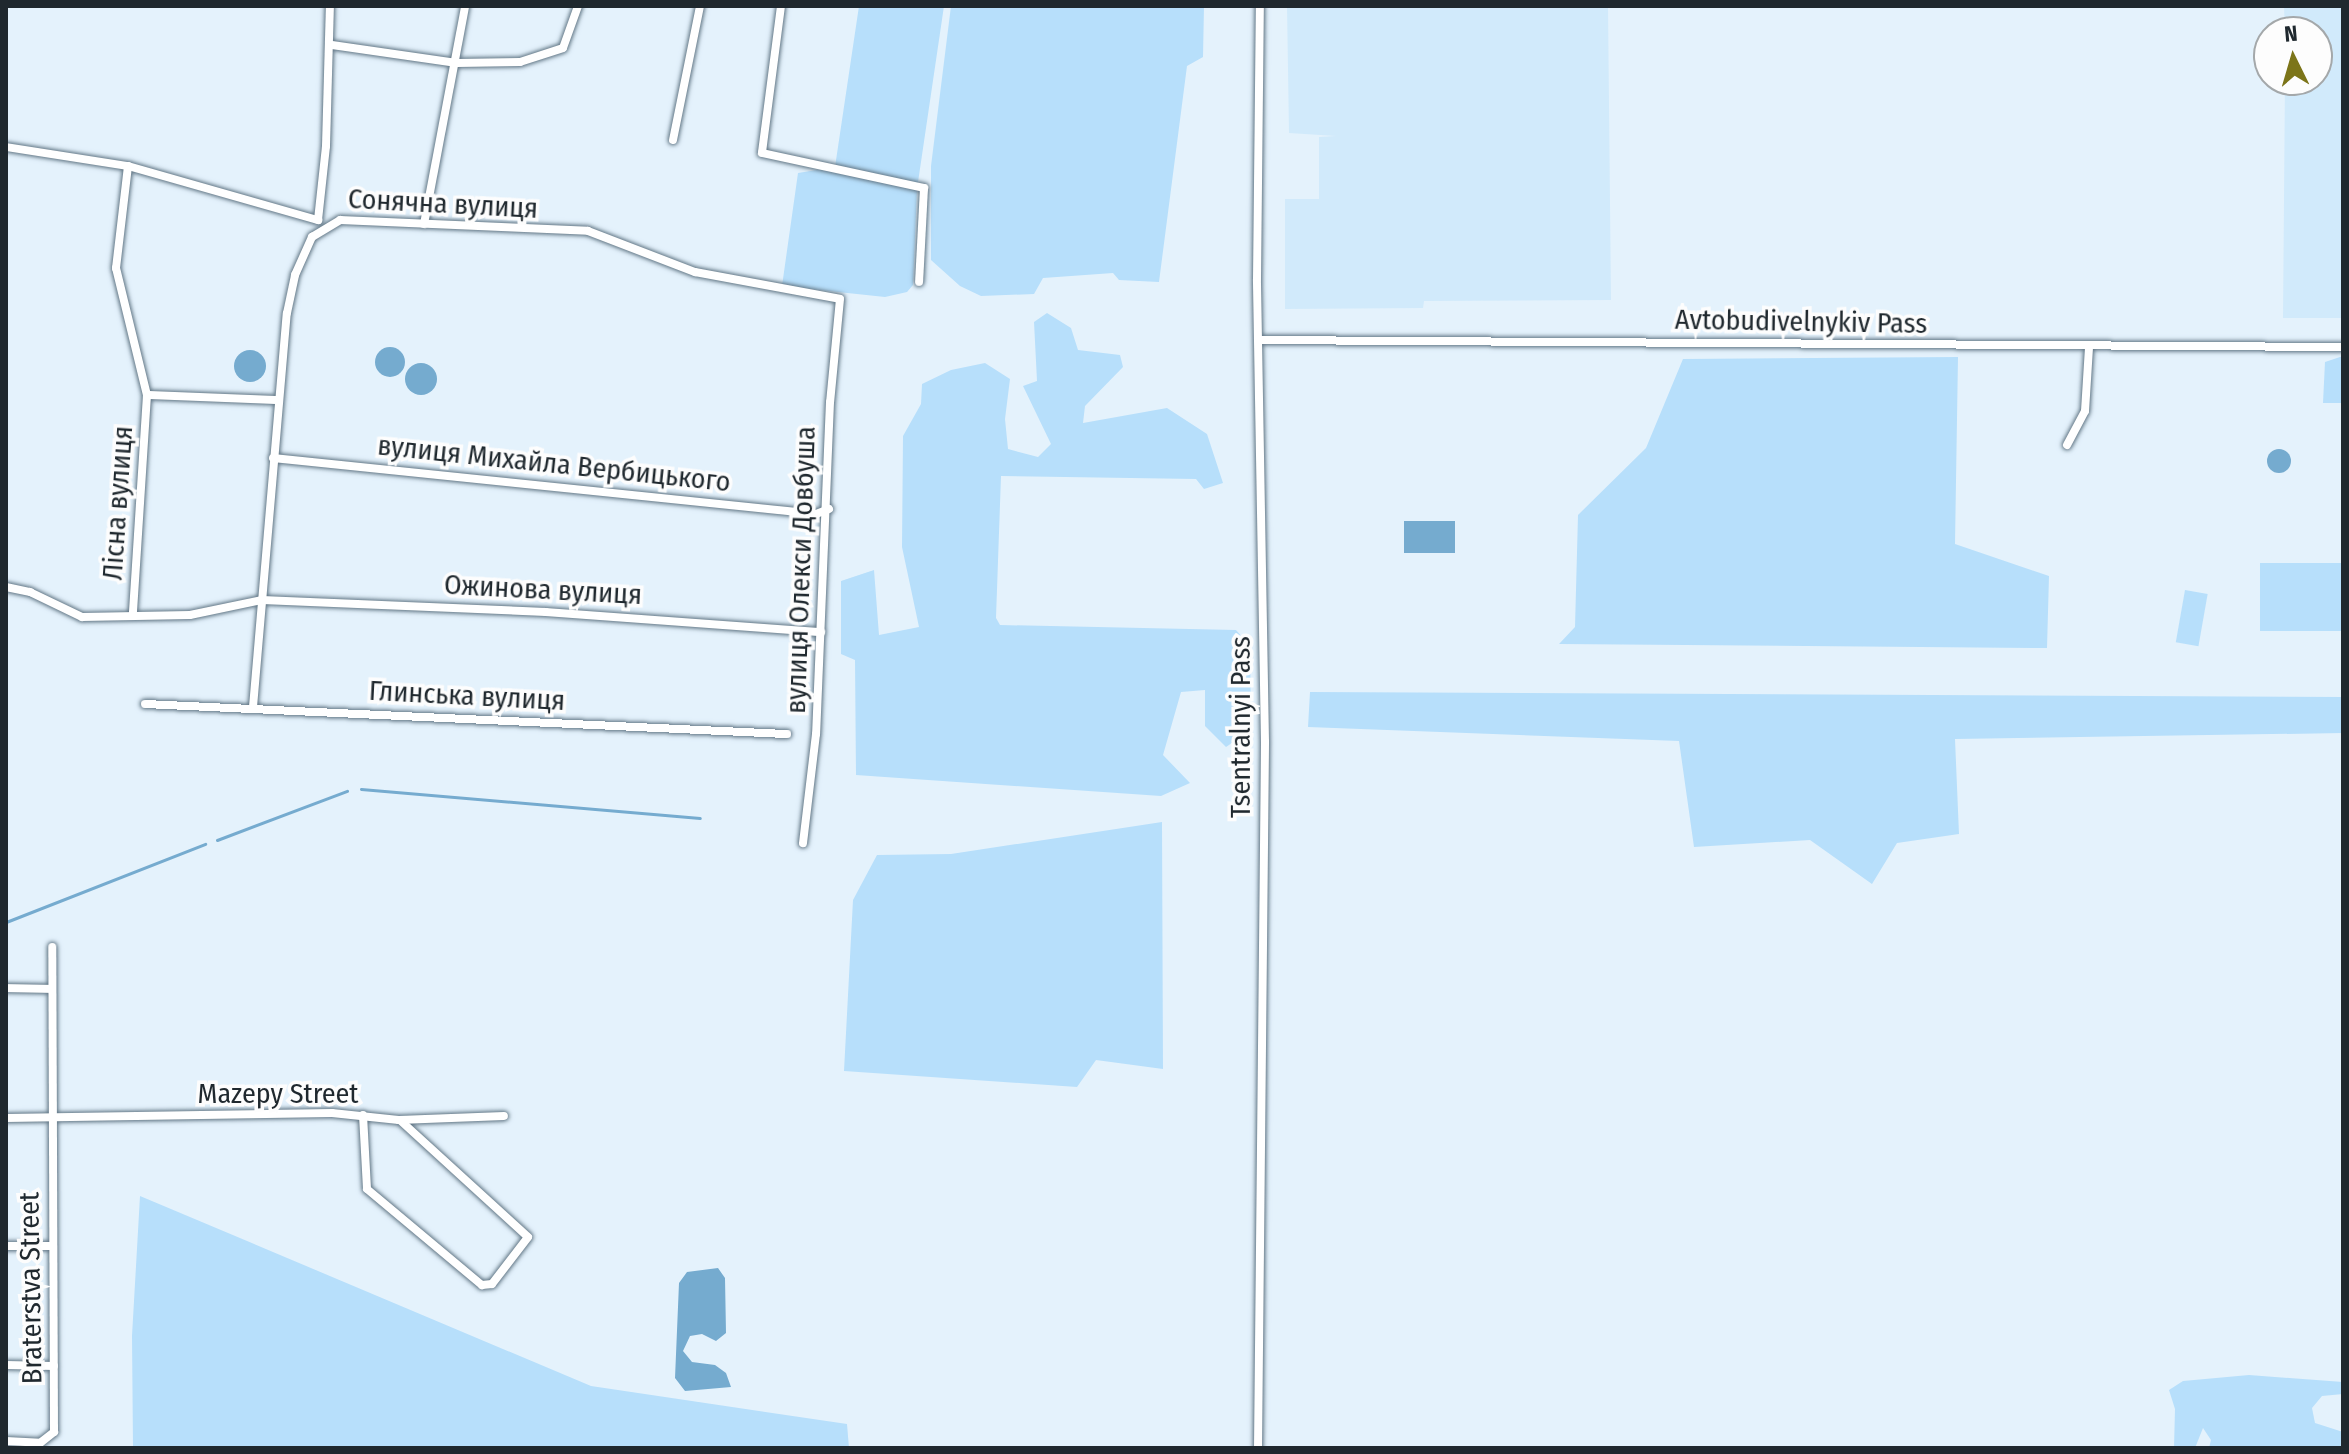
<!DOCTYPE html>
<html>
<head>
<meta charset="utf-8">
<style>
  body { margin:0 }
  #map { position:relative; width:2349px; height:1454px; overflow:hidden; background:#e4f2fc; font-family:"Fira Sans Condensed",sans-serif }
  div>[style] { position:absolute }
  .built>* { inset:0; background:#d1eafb }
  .green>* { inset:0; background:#b7dffb; transform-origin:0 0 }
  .water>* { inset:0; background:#75abcf; transform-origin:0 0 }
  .round { border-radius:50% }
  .stream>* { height:3px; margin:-1.5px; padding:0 1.5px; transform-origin:1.5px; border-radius:1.5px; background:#75abcf }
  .roads { filter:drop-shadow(0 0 2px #627786) drop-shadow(0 0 2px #627786) }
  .street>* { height:8px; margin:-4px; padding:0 4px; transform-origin:4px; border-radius:4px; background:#fff }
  span { translate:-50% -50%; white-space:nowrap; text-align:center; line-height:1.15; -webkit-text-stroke:7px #fdfdfd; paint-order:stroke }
  .street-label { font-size:28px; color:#1f282e }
  .frame { position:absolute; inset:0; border:8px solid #1f282e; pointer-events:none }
  .north { position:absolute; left:2253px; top:16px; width:80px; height:80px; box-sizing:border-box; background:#fdfdfd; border:2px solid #a4a8aa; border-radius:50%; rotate:355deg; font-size:22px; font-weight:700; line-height:32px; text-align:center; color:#1f282e }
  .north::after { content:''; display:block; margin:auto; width:28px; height:36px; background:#7c7519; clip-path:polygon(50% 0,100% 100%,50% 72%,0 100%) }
</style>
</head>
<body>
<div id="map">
  <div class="built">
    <i style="clip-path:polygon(1287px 6px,1608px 6px,1611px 300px,1424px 301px,1423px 308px,1285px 309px,1285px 199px,1319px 199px,1319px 137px,1336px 136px,1289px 133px)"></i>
    <i style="clip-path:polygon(2284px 6px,2343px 6px,2343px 318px,2283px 318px,2285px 80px,2317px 80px,2317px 32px,2285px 32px)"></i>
  </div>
  <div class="green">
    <i style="clip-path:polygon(859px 6px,944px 6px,917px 189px,913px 285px,907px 292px,885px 297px,782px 286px,798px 173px,835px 167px)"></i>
    <i style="clip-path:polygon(951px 6px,1204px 6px,1203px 57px,1187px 66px,1159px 282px,1119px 280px,1113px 273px,1043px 278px,1034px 294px,981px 296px,960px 286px,931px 260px,931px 166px)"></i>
    <i style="clip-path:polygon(1047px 313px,1071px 328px,1078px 350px,1120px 355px,1123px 367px,1085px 406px,1083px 423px,1167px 408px,1207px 434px,1223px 483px,1204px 489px,1196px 479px,1001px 476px,996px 618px,1000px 625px,1236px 630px,1250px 646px,1251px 730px,1226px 747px,1205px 726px,1205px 690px,1181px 692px,1163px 755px,1190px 783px,1161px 796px,856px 775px,855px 660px,841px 654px,841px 581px,874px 570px,879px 635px,919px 627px,902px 547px,903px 436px,921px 404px,922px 384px,951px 370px,985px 363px,1010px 379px,1005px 419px,1008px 449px,1038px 457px,1051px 444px,1023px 386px,1037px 381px,1034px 322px)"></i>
    <i style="clip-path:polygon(2343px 356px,2343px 403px,2323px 403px,2325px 362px)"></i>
    <i style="clip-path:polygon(1958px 357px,1955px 544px,2049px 576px,2047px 648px,1559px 644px,1575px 627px,1578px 515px,1646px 448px,1683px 359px)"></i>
    <i style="left:2260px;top:563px;width:83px;height:68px"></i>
    <i style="left:2185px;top:590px;width:23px;height:53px;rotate:10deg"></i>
    <i style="clip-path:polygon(1310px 692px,2343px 697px,2343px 733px,1955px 739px,1959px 834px,1897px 843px,1872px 884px,1810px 840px,1694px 847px,1679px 741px,1308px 727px)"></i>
    <i style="clip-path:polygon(1162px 822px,1163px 1069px,1096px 1060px,1077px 1087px,844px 1071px,853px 900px,877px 855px,951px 854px)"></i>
    <i style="clip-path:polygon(140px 1196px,591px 1386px,847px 1424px,849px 1448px,133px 1448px,132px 1336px)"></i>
    <i style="clip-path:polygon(2249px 1375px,2343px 1382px,2343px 1394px,2322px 1396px,2312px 1408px,2315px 1423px,2343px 1432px,2343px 1448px,2209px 1448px,2211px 1440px,2203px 1428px,2195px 1448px,2174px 1448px,2175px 1409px,2169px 1390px,2183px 1381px)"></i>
  </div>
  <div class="water">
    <i class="round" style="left:375px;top:347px;width:30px;height:30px"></i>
    <i class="round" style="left:234px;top:350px;width:32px;height:32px"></i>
    <i class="round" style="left:405px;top:363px;width:32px;height:32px"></i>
    <i class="round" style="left:2267px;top:449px;width:24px;height:24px"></i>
    <i style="left:1404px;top:521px;width:51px;height:32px"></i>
    <i style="clip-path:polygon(718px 1268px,725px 1278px,726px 1333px,716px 1341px,702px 1334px,690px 1336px,683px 1351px,692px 1362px,715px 1365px,726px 1373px,731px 1387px,685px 1391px,675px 1378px,679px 1283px,687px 1272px)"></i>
  </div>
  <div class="stream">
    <i style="left:361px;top:789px;width:340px;rotate:4.9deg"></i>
    <i style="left:217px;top:840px;width:139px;rotate:-20.7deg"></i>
    <i style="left:6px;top:922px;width:214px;rotate:-21.4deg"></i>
  </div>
  <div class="roads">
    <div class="street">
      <i style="left:781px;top:6px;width:148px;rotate:97.4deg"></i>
      <i style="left:762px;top:153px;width:166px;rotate:12.2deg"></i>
      <i style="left:924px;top:188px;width:94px;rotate:93deg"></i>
      <i style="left:332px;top:45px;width:126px;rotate:8.2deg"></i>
      <i style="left:457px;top:63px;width:63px;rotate:-0.9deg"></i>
      <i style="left:520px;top:62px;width:45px;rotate:-18deg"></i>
      <i style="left:563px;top:48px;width:45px;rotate:-70.3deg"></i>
      <i style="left:673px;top:140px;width:137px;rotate:-78.6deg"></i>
      <i style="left:6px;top:147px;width:123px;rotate:8.9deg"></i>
      <i style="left:128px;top:166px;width:198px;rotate:15.9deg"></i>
      <i style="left:128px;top:166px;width:103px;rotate:96.7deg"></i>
      <i style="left:116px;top:268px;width:131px;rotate:76.3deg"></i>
      <i style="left:147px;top:395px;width:219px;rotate:93.7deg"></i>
      <i style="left:318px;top:220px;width:74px;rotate:-83.8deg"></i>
      <i style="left:326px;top:146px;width:140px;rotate:-88.4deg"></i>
      <i style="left:424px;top:224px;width:222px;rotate:-79.3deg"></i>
      <i style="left:1258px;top:340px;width:1085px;rotate:0.37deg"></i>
      <i style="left:147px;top:395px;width:131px;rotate:2.2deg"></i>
      <i style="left:2067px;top:445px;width:38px;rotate:-62deg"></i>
      <i style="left:2085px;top:411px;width:64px;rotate:-86.4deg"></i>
      <i style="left:273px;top:458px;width:546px;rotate:5.89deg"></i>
      <i style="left:816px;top:514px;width:14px;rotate:-21deg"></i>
      <i style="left:6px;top:587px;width:25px;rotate:12deg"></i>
      <i style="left:30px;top:592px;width:58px;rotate:25.7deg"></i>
      <i style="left:82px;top:617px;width:108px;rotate:-1.1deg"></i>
      <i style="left:190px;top:615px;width:74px;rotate:-11.8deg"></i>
      <i style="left:262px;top:600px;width:284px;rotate:2.4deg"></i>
      <i style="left:546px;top:612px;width:276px;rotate:4.2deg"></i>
      <i style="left:145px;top:704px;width:643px;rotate:2.68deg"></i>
      <i style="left:253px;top:707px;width:395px;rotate:-85.1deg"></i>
      <i style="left:287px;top:313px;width:39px;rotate:-78deg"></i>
      <i style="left:295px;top:275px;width:42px;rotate:-65.9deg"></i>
      <i style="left:312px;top:237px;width:33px;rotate:-31deg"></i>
      <i style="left:340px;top:220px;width:248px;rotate:2.5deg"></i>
      <i style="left:588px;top:231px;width:115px;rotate:21deg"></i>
      <i style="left:695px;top:272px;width:147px;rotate:10.5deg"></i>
      <i style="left:840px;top:299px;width:103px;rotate:95.5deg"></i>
      <i style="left:830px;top:402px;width:332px;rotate:92.4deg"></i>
      <i style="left:816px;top:734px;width:110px;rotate:96.8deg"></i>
      <i style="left:6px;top:988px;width:46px;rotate:1.2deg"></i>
      <i style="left:363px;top:1115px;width:74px;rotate:86.9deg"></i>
      <i style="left:367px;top:1189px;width:150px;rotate:39.9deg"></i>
      <i style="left:482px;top:1285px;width:10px;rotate:-6deg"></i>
      <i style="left:492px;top:1284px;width:59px;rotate:-52.5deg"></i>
      <i style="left:528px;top:1237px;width:173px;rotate:-137.6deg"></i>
      <i style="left:6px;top:1118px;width:326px;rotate:-0.9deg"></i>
      <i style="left:332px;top:1113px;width:67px;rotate:6deg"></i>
      <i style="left:399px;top:1120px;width:105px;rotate:-2.2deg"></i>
      <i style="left:6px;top:1246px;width:46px"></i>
      <i style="left:6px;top:1365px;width:48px;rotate:1.2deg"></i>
      <i style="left:6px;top:1441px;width:34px;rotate:3deg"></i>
      <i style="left:40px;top:1443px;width:18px;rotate:-38deg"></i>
      <i style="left:54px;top:1432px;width:485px;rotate:-90.2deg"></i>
      <i style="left:1258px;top:1448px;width:706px;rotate:-89.43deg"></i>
      <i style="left:1265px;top:742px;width:463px;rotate:-91deg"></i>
      <i style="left:1257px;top:279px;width:273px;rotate:-89.4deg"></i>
    </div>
  </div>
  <div class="street-label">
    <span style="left:443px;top:204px;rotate:3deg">Сонячна вулиця</span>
    <span style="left:1801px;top:322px;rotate:1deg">Avtobudivelnykiv Pass</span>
    <span style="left:554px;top:464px;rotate:6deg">вулиця Михайла Вербицького</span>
    <span style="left:118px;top:503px;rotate:-86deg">Лісна вулиця</span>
    <span style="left:801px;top:570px;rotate:-88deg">вулиця Олекси Довбуша</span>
    <span style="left:543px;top:590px;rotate:3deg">Ожинова вулиця</span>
    <span style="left:467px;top:696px;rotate:3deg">Глинська вулиця</span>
    <span style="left:1241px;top:727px;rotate:-90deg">Tsentralnyi Pass</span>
    <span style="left:278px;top:1094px">Mazepy Street</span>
    <span style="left:31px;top:1288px;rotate:-91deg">Braterstva Street</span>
  </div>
  <div class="frame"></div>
  <div class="north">N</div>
</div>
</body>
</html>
